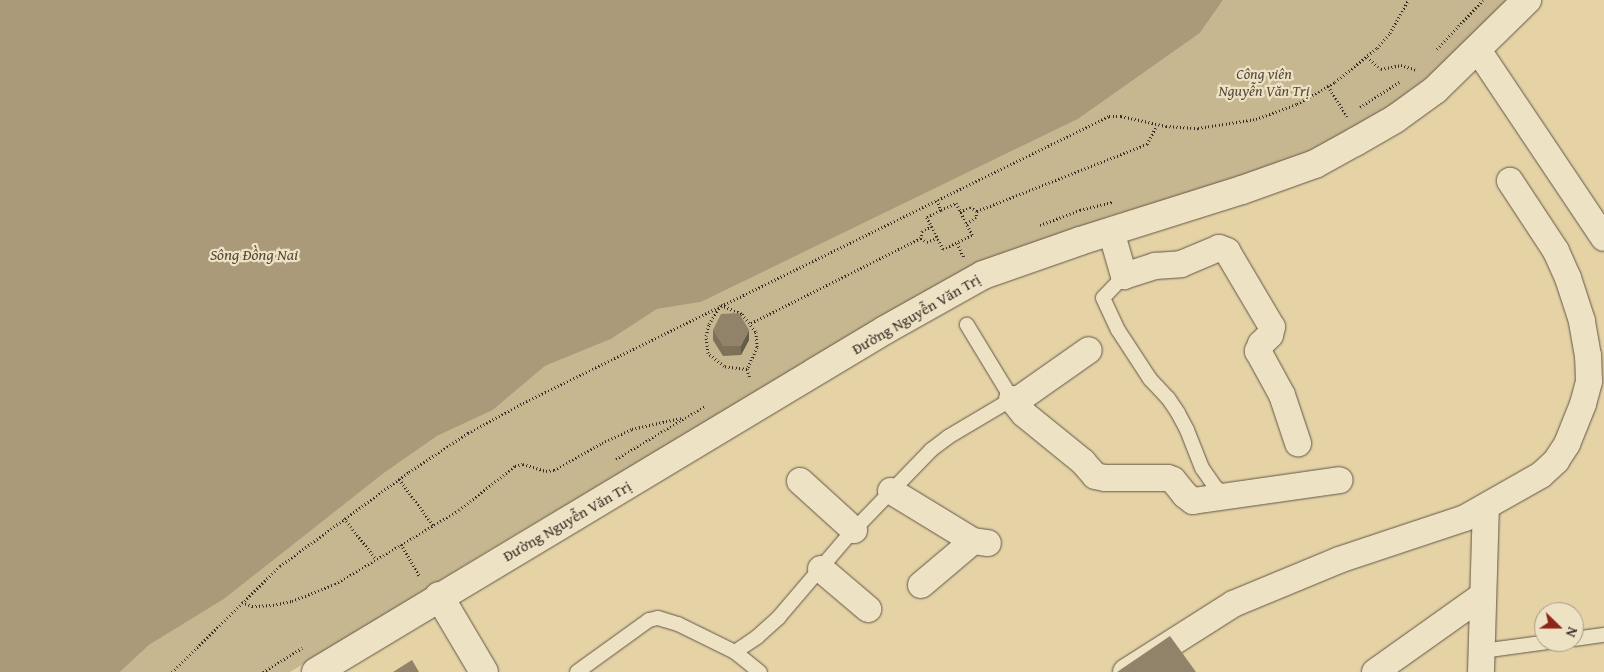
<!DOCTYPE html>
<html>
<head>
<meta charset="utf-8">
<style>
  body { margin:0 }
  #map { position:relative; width:1604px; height:672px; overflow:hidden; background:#e5d3a6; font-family:"Gentium Book Plus",serif }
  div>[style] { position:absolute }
  .green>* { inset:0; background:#c7b790 }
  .water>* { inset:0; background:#aa9a7a }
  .path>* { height:3px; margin-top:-1.5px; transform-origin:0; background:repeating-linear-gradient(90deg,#372c26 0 1px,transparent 0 3.5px) }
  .roads { filter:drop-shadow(0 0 1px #625646) drop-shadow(0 0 1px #625646) }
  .service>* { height:14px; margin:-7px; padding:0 7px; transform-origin:7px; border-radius:7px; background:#eee2c5 }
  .minor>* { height:26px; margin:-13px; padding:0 13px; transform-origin:13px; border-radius:13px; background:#eee2c5 }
  .tertiary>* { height:28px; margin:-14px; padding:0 14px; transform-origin:14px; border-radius:14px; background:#eee2c5 }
  .wall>* { inset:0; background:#7d715a }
  .shaded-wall>* { inset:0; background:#665c4a }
  .building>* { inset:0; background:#918369 }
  span { translate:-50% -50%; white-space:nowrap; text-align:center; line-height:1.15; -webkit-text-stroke:4.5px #eee2c5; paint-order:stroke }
  .park-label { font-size:15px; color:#54483b; font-style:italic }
  .street-label { font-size:15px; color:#372c26 }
  .water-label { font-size:16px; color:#54483b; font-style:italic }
  .north { position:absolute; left:1534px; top:602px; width:50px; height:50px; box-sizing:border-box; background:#eee2c5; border:1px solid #a59985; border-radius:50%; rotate:112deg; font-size:14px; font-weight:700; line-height:20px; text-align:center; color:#372c26 }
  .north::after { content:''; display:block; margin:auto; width:18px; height:22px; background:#8f2418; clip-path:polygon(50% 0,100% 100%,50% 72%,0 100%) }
</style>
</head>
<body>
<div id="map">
  <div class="green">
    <i style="clip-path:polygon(1223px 0,1507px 0,1427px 78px,1388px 107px,1351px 129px,1307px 152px,1239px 177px,1107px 217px,977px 264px,943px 281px,493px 548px,290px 672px,120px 672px,149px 645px,224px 599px,384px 473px,437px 436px,493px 410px,545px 366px,611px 339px,657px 309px,701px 302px,1078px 119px,1200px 33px)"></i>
  </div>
  <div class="water">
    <i style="clip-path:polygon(0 0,1223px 0,1200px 33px,1078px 119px,701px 302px,657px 309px,611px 339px,545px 366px,493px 410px,437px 436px,384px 473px,224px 599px,149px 645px,120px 672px,0 672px)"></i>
  </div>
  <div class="path">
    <i style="left:1437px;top:49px;width:67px;rotate:-46.8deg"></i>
    <i style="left:1367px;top:57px;width:18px;rotate:41deg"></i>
    <i style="left:1381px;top:69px;width:20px;rotate:-11deg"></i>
    <i style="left:1401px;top:65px;width:16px;rotate:18deg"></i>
    <i style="left:1328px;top:86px;width:36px;rotate:58deg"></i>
    <i style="left:1360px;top:107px;width:49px;rotate:-32.4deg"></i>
    <i style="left:937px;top:200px;width:11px;rotate:68deg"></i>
    <i style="left:941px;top:210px;width:17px;rotate:-25deg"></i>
    <i style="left:956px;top:203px;width:36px;rotate:63deg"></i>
    <i style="left:972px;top:235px;width:32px;rotate:154deg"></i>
    <i style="left:943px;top:249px;width:36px;rotate:-117deg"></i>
    <i style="left:927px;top:217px;width:16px;rotate:-27deg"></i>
    <i style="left:977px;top:211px;width:183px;rotate:-21.5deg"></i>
    <i style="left:1147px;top:144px;width:21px;rotate:-62deg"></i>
    <i style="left:960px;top:212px;width:11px;rotate:-27deg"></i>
    <i style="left:970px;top:207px;width:8px;rotate:30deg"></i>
    <i style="left:977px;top:211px;width:6px;rotate:99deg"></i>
    <i style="left:976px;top:217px;width:12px;rotate:145deg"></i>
    <i style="left:1040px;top:225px;width:43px;rotate:-20.6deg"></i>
    <i style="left:1080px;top:210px;width:34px;rotate:-14deg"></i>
    <i style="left:932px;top:226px;width:11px;rotate:153deg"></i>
    <i style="left:922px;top:231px;width:7px;rotate:98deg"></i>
    <i style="left:921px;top:238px;width:7px;rotate:34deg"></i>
    <i style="left:927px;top:242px;width:11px;rotate:-22deg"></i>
    <i style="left:957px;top:243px;width:17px;rotate:65deg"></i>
    <i style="left:751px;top:323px;width:190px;rotate:-26.6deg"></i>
    <i style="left:747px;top:369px;width:23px;rotate:-173deg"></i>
    <i style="left:724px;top:366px;width:21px;rotate:-141deg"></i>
    <i style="left:708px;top:353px;width:17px;rotate:-97deg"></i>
    <i style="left:706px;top:336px;width:12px;rotate:-76deg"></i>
    <i style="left:709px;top:324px;width:22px;rotate:-58deg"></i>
    <i style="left:721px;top:305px;width:23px;rotate:23deg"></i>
    <i style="left:742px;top:314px;width:23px;rotate:52deg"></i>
    <i style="left:756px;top:332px;width:15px;rotate:86deg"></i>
    <i style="left:757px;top:347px;width:24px;rotate:114deg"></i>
    <i style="left:747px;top:369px;width:10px;rotate:73deg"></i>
    <i style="left:616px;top:459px;width:104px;rotate:-30.8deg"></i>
    <i style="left:399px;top:479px;width:57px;rotate:53.5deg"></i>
    <i style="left:344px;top:518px;width:52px;rotate:52deg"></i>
    <i style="left:401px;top:544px;width:38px;rotate:60deg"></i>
    <i style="left:242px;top:602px;width:11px;rotate:22deg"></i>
    <i style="left:252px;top:606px;width:21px;rotate:-3deg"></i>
    <i style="left:273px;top:605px;width:19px;rotate:-12deg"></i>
    <i style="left:292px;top:601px;width:46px;rotate:-21.6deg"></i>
    <i style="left:335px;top:584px;width:144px;rotate:-30.8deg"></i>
    <i style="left:459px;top:510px;width:71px;rotate:-38.2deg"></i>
    <i style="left:515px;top:466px;width:8px;rotate:-14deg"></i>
    <i style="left:523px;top:464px;width:24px;rotate:17deg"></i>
    <i style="left:546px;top:471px;width:8px;rotate:-7deg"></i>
    <i style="left:554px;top:470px;width:55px;rotate:-29.4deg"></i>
    <i style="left:602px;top:443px;width:33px;rotate:-25deg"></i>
    <i style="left:632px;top:429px;width:50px;rotate:-12.7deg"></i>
    <i style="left:172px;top:672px;width:151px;rotate:-44.5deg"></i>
    <i style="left:280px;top:566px;width:160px;rotate:-36.1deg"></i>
    <i style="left:409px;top:472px;width:71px;rotate:-33.5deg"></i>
    <i style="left:468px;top:433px;width:63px;rotate:-28.6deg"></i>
    <i style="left:523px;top:403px;width:653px;rotate:-26.09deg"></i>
    <i style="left:1109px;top:116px;width:12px"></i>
    <i style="left:1121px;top:116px;width:46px;rotate:12.5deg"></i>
    <i style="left:1166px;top:126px;width:32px;rotate:4deg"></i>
    <i style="left:1198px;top:128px;width:59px;rotate:-8.8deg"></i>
    <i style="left:1256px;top:119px;width:44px;rotate:-20.1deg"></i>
    <i style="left:1297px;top:104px;width:44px;rotate:-30.1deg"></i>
    <i style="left:1335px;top:82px;width:54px;rotate:-39deg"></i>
    <i style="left:1377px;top:48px;width:20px;rotate:-49deg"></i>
    <i style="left:1390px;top:33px;width:38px;rotate:-61deg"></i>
    <i style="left:263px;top:672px;width:46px;rotate:-31.6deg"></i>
  </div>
  <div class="roads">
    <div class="service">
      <i style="left:1124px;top:276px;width:30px;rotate:134deg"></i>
      <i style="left:1103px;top:298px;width:35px;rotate:65deg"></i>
      <i style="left:1118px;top:330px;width:59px;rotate:56.9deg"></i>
      <i style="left:1150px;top:379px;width:26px;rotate:47deg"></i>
      <i style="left:1168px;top:398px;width:18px;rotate:56deg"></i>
      <i style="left:1178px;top:413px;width:19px;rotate:62deg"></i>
      <i style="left:1187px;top:430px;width:41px;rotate:68.5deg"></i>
      <i style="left:1202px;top:468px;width:24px;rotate:55deg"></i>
      <i style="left:1216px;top:488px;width:15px;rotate:32deg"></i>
      <i style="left:1574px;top:639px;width:30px;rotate:-8deg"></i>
      <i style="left:1482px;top:651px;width:68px;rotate:-7.7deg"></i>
      <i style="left:735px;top:652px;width:32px;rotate:39deg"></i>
      <i style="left:577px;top:672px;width:89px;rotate:-35.8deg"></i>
      <i style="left:649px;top:620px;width:9px;rotate:-13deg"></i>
      <i style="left:658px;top:618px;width:21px;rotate:17deg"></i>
      <i style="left:678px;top:624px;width:64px;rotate:26.2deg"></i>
      <i style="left:735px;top:652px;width:27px;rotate:-34deg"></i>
      <i style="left:757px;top:637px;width:30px;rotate:-42deg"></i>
      <i style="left:779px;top:617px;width:108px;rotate:-49.5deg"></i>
      <i style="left:849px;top:535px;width:118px;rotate:-46deg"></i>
      <i style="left:931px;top:450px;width:21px;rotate:-37deg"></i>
      <i style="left:948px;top:437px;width:74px;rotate:-30.7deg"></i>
      <i style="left:1012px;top:399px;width:87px;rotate:-121.3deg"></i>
    </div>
    <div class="minor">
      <i style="left:1478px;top:50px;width:226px;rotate:56.2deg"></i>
      <i style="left:1111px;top:231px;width:47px;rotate:73.9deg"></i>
      <i style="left:1124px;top:276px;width:33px;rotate:-18deg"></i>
      <i style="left:1155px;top:266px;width:26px;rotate:-4deg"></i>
      <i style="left:1181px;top:264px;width:41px;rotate:-22.8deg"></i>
      <i style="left:1219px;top:248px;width:9px;rotate:21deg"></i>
      <i style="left:1227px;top:251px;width:88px;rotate:59.4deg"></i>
      <i style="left:1272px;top:327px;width:8px;rotate:104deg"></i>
      <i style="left:1270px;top:335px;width:13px;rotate:135deg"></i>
      <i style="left:1261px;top:344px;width:8px;rotate:113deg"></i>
      <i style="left:1258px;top:351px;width:50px;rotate:61.4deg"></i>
      <i style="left:1282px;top:395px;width:51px;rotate:71.6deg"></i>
      <i style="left:1012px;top:399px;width:19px;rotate:51deg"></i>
      <i style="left:1024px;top:414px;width:76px;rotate:39.1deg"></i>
      <i style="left:1083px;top:462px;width:18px;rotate:49deg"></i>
      <i style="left:1095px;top:476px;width:10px;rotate:11deg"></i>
      <i style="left:1105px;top:478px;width:63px"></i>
      <i style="left:1168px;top:478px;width:5px;rotate:22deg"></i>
      <i style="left:1173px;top:480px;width:19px;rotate:51deg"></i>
      <i style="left:1185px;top:495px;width:10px;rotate:37deg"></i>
      <i style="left:1193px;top:501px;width:148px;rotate:-8.1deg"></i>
      <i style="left:1015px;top:402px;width:90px;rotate:-35.1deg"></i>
      <i style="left:800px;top:481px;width:73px;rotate:42.2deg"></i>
      <i style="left:891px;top:491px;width:96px;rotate:31.4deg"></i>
      <i style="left:973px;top:541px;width:15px;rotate:8deg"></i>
      <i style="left:821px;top:569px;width:62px;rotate:40.4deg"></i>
      <i style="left:921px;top:585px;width:68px;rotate:-40.2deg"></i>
      <i style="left:1126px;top:672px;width:127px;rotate:-32.4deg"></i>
      <i style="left:1233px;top:604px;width:115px;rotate:-22.5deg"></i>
      <i style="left:1339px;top:560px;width:133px;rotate:-18.4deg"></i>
      <i style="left:1465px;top:518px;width:87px;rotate:-29.5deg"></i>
      <i style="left:1541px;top:475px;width:21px;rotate:-43deg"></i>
      <i style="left:1556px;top:461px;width:20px;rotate:-57deg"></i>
      <i style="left:1567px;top:444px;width:43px;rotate:-68.2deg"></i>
      <i style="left:1583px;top:404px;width:24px;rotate:-75deg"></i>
      <i style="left:1589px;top:381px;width:25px;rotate:-92deg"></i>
      <i style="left:1588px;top:356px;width:36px;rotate:-100deg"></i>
      <i style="left:1582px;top:321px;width:45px;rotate:-108deg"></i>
      <i style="left:1568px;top:278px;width:30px;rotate:-114deg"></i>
      <i style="left:1556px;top:251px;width:84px;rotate:-123.3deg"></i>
      <i style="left:1375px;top:672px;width:131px;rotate:-35.4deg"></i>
      <i style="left:1481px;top:672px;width:164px;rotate:-88.3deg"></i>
    </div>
    <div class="tertiary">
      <i style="left:439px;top:596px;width:88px;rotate:59.4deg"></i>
      <i style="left:316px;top:672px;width:664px;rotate:-31.01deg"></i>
      <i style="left:885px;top:330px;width:112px;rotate:-29.3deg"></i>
      <i style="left:983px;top:275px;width:103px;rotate:-19.3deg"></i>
      <i style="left:1080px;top:241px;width:170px;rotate:-17.5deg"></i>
      <i style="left:1242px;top:190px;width:77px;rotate:-19.6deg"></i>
      <i style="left:1315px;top:164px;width:46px;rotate:-28.8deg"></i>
      <i style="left:1355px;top:142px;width:46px;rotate:-29.9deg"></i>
      <i style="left:1395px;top:119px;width:49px;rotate:-35.9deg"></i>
      <i style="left:1435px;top:90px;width:129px;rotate:-44.4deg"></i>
    </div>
  </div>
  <div class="wall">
    <i style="clip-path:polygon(713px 330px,749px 340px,741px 355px,723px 356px,713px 340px)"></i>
  </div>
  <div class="shaded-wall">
    <i style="clip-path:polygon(749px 330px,749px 340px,741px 355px,741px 346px)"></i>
  </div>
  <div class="building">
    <i style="clip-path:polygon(739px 313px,749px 330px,741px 346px,723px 346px,713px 330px,721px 314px)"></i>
    <i style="clip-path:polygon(1170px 636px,1196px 672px,1117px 672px)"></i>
    <i style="clip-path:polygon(412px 660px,419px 672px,393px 672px)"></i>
  </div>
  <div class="park-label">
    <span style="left:1264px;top:82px">Công viên<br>Nguyễn Văn Trị</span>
  </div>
  <div class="street-label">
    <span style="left:916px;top:314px;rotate:-30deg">Đường Nguyễn Văn Trị</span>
    <span style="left:567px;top:521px;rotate:-30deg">Đường Nguyễn Văn Trị</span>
  </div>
  <div class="water-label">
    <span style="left:254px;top:254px">Sông Đồng Nai</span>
  </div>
  <div class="north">N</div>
</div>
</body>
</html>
